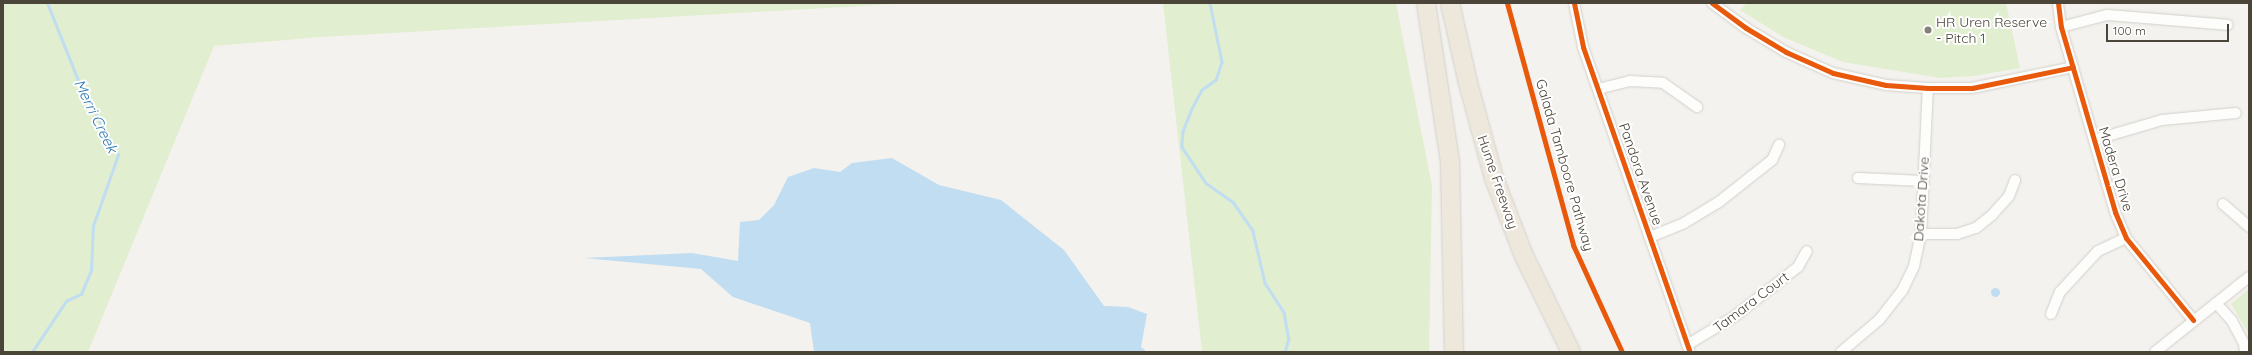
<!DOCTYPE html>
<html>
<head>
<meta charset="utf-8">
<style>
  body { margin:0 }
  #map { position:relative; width:2252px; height:355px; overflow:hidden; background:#f4f2ee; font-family:Quicksand,sans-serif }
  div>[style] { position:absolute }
  .green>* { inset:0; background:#e1eecf }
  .water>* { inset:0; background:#c0ddf1 }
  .round { border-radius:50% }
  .stream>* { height:2.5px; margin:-1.25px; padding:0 1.25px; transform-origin:1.25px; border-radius:1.25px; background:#c0ddf1 }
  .roads { filter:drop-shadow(0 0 1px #d2d0cb) drop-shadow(0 0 1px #d2d0cb) }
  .street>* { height:10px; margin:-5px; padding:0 5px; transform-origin:5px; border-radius:5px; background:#fdfdfc }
  .highway>* { height:18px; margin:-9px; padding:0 9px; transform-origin:9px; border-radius:9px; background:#ede8db }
  .cycleway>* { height:5px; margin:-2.5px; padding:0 2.5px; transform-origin:2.5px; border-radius:2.5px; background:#e8590c }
  .dots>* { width:11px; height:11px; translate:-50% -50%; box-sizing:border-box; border:2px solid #fff; border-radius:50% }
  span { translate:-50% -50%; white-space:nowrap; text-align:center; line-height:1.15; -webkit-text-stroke:4px #fff; paint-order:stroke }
  .poi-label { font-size:14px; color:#4b4439 }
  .left { translate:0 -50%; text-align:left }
  .street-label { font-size:14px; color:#4b4439 }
  .water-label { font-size:15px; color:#2e7ab2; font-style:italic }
  .frame { position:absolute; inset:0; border:4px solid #4b4439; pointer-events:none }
  .scale { position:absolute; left:2106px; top:24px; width:123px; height:18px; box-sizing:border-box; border:2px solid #4b4439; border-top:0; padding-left:5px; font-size:12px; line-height:14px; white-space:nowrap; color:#4b4439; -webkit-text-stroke:3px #fff; paint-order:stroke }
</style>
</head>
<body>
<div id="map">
  <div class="green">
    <i style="clip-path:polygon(3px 3px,913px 3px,321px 37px,214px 46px,88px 352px,3px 352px)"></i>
    <i style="clip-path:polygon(1163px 3px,1396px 3px,1432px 186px,1429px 352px,1202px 352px)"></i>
    <i style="clip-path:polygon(1747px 3px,2006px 3px,2020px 68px,1974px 76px,1940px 78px,1843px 62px,1783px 37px,1740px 10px)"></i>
    <i style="clip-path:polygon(2249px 289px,2249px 334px,2231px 304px)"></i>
  </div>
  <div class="water">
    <i style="clip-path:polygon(892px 158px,939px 185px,1001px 200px,1064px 250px,1104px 306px,1128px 307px,1147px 314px,1141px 347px,1147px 352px,814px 352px,810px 323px,733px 297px,701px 269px,584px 258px,692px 253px,738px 261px,740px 222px,759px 220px,774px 205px,788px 177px,814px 168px,840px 172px,852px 163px)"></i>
    <i class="round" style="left:1990.5px;top:287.5px;width:9px;height:9px"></i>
  </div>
  <div class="stream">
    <i style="left:1210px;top:3px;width:60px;rotate:78.5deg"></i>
    <i style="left:1222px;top:62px;width:19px;rotate:108deg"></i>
    <i style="left:1216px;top:80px;width:17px;rotate:144deg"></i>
    <i style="left:1202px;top:90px;width:21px;rotate:118deg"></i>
    <i style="left:1192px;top:109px;width:24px;rotate:112deg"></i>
    <i style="left:1183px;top:131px;width:16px;rotate:94deg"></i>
    <i style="left:1182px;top:147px;width:43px;rotate:56.3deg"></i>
    <i style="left:1206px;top:183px;width:33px;rotate:35deg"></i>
    <i style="left:1233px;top:202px;width:35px;rotate:55deg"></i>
    <i style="left:1253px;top:231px;width:53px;rotate:77deg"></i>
    <i style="left:1265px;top:283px;width:35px;rotate:57deg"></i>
    <i style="left:1284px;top:312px;width:27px;rotate:80deg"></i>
    <i style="left:1289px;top:339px;width:14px;rotate:107deg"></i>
    <i style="left:32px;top:352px;width:61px;rotate:-56.3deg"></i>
    <i style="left:66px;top:301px;width:17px;rotate:-25deg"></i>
    <i style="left:81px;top:294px;width:26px;rotate:-67deg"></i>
    <i style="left:91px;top:270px;width:44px;rotate:-87.4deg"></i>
    <i style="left:93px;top:226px;width:75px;rotate:-70.6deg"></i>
    <i style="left:118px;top:155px;width:82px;rotate:-118.4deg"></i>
    <i style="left:79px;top:83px;width:86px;rotate:-111.8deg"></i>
  </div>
  <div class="roads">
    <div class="street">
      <i style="left:1574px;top:3px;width:45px;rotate:78.4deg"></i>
      <i style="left:1583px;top:47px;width:323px;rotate:70.7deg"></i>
      <i style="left:1712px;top:3px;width:42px;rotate:36.3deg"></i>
      <i style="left:1746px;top:28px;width:47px;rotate:31deg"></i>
      <i style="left:1786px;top:52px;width:51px;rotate:24.1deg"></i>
      <i style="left:1833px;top:73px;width:54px;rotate:12.8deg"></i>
      <i style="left:1886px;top:85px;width:42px;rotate:4.1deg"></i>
      <i style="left:1928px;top:88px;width:44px"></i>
      <i style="left:1972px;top:88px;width:103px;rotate:-11.7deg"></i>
      <i style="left:2058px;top:3px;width:24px;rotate:83deg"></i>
      <i style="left:2061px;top:27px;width:193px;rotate:73.7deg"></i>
      <i style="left:2115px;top:212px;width:28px;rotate:67deg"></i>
      <i style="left:2126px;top:238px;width:106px;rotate:50.7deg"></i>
      <i style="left:2061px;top:27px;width:48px;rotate:-14.6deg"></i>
      <i style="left:2107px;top:15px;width:121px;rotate:4.7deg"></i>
      <i style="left:1598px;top:89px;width:33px;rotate:-14deg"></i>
      <i style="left:1630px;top:81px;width:33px;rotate:3deg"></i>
      <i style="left:1663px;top:83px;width:42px;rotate:35.2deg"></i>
      <i style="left:2094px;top:140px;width:71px;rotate:-16.4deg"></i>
      <i style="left:2162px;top:120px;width:74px;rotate:-5.4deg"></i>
      <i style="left:1858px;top:178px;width:65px;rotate:2.6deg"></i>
      <i style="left:2223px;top:204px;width:35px;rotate:41deg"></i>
      <i style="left:1921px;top:234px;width:36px"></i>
      <i style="left:1957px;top:234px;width:20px;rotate:-18deg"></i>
      <i style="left:1976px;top:228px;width:21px;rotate:-39deg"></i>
      <i style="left:1992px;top:215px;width:25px;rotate:-48deg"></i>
      <i style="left:2009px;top:196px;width:17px;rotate:-69deg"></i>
      <i style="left:1650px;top:237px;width:37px;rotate:-22deg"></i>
      <i style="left:1684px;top:223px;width:41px;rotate:-31deg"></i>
      <i style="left:1719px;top:202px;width:68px;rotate:-38.4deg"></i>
      <i style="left:1772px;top:160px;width:17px;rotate:-65deg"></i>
      <i style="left:2216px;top:303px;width:24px;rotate:48deg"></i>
      <i style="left:2232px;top:321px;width:26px;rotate:62deg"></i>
      <i style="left:2244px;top:344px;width:8px;rotate:83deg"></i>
      <i style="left:2051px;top:314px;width:24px;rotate:-68deg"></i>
      <i style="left:2060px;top:292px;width:56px;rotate:-47.2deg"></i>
      <i style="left:2098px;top:251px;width:31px;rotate:-25deg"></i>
      <i style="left:1687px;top:345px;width:56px;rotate:-31.1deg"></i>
      <i style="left:1735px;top:316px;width:80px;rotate:-37.9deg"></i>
      <i style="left:1798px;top:267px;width:18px;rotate:-61deg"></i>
      <i style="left:1841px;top:352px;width:50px;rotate:-40.1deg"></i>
      <i style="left:1879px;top:320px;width:37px;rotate:-52deg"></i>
      <i style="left:1902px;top:291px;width:28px;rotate:-64deg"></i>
      <i style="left:1914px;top:266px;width:33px;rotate:-78deg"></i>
      <i style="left:1921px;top:234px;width:146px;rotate:-87.3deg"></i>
      <i style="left:2155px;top:352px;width:120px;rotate:-38.6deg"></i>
    </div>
    <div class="highway">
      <i style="left:1426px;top:3px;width:161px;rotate:81.4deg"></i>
      <i style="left:1450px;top:162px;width:190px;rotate:88.8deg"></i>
      <i style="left:1450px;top:3px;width:82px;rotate:77.3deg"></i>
      <i style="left:1468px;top:83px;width:98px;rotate:74.7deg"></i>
      <i style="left:1494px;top:178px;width:84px;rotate:69deg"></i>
      <i style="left:1524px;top:256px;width:107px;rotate:63.9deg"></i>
    </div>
  </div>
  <div class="cycleway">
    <i style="left:1507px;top:3px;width:251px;rotate:74.7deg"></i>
    <i style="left:1573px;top:245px;width:118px;rotate:65.4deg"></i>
    <i style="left:1574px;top:3px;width:45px;rotate:78.4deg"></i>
    <i style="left:1583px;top:47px;width:323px;rotate:70.7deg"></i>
    <i style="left:1712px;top:3px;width:42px;rotate:36.3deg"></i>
    <i style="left:1746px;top:28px;width:47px;rotate:31deg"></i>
    <i style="left:1786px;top:52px;width:51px;rotate:24.1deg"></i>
    <i style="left:1833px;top:73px;width:54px;rotate:12.8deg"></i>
    <i style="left:1886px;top:85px;width:42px;rotate:4.1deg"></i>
    <i style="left:1928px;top:88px;width:44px"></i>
    <i style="left:1972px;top:88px;width:103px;rotate:-11.7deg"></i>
    <i style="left:2058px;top:3px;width:24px;rotate:83deg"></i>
    <i style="left:2061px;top:27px;width:193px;rotate:73.7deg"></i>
    <i style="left:2115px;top:212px;width:28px;rotate:67deg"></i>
    <i style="left:2126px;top:238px;width:106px;rotate:50.7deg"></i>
  </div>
  <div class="dots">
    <i style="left:1928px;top:30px;background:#868178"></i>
  </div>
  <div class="poi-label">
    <span class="left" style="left:1936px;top:30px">HR Uren Reserve<br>- Pitch 1</span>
  </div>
  <div class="street-label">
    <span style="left:1565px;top:165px;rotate:74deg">Galada Tamboore Pathway</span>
    <span style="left:2116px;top:169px;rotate:73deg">Madera Drive</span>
    <span style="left:1641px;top:174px;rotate:71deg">Pandora Avenue</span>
    <span style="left:1498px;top:182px;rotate:71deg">Hume Freeway</span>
    <span style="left:1921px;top:199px;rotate:-86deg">Dakota Drive</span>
    <span style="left:1751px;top:302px;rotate:-37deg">Tamara Court</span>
  </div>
  <div class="water-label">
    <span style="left:96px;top:116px;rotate:64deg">Merri Creek</span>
  </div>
  <div class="frame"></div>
  <div class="scale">100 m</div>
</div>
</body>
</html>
